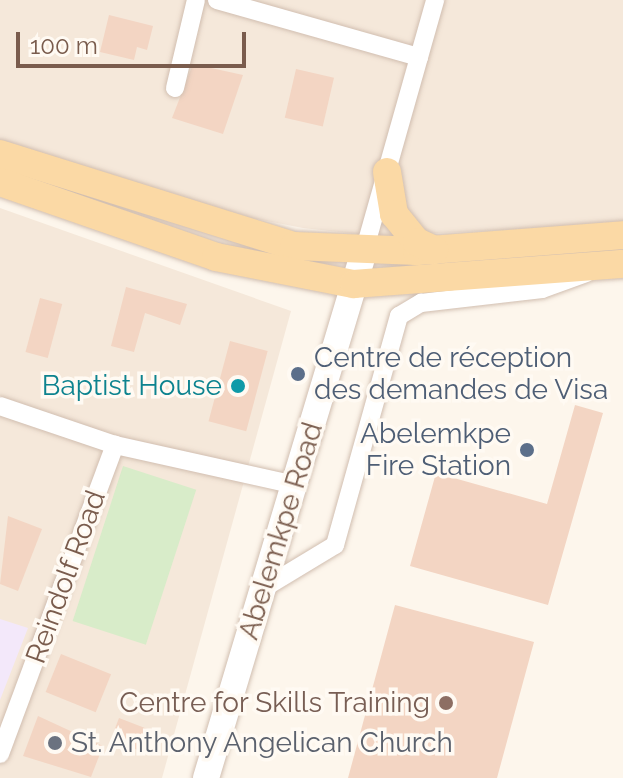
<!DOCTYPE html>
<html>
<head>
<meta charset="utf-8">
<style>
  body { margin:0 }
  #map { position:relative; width:623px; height:778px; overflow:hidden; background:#fdf6ec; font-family:Raleway,sans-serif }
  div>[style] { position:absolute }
  .residential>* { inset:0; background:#f5e8da }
  .education>* { inset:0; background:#f3e8fa }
  .green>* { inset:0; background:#d8ecc9; transform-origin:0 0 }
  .building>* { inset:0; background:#f3d5c3; transform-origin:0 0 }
  .roads { filter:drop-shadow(0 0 2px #d1beb0) drop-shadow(0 0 2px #d1beb0) }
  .street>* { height:18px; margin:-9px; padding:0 9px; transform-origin:9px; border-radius:9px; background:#fff }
  .secondary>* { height:26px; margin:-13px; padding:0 13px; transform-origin:13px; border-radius:13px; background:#fff }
  .primary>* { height:28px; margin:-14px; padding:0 14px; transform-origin:14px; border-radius:14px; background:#fbd9a5 }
  .dots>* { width:22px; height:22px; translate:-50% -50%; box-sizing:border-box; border:4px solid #fffaf3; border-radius:50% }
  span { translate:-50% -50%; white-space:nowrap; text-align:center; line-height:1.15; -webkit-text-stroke:7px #fffaf3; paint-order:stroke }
  .service-label { font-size:28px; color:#4e5e75 }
  .left { translate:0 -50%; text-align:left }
  .right { translate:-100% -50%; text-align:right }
  .culture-label { font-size:28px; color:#0d838f }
  .street-label { font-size:28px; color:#7a5c4d }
  .education-label { font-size:28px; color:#785e54 }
  .worship-label { font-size:28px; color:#5b616d }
  .scale { position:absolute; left:16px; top:32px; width:230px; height:36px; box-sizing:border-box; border:4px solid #7a5c4d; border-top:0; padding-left:10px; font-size:24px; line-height:28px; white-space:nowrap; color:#7a5c4d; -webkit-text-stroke:6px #fffaf3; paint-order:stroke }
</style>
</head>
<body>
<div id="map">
  <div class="residential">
    <i style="clip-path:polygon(0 0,623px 0,623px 224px,376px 236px,303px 228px,194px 207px,0 142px)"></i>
    <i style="clip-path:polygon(0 208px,291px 311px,162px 778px,0 778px)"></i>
  </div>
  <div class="education">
    <i style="clip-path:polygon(0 619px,28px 628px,0 700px)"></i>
  </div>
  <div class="green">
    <i style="left:123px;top:466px;width:77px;height:163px;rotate:18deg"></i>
  </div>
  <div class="building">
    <i style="clip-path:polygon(109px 15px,153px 26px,147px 50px,137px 47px,134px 60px,100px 52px)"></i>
    <i style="clip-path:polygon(193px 64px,243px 75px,223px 134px,172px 118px)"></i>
    <i style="left:296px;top:69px;width:39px;height:50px;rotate:13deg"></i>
    <i style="clip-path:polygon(126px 287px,187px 304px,180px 325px,145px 313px,134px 352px,111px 346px)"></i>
    <i style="left:40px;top:298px;width:23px;height:56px;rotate:15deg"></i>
    <i style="left:230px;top:341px;width:39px;height:83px;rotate:15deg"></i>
    <i style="clip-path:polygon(575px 405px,603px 413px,548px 605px,410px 566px,436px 473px,547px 504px)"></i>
    <i style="clip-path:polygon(8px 516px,42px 529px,18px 591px,0 584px)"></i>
    <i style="clip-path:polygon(395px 605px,534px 642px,497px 778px,348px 778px)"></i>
    <i style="left:61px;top:654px;width:54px;height:41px;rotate:22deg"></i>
    <i style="clip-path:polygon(38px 716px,103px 746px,91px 777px,23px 756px)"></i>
    <i style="left:119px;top:718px;width:34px;height:23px;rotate:21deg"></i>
  </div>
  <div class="roads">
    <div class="street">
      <i style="left:217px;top:0;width:210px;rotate:15.8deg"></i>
      <i style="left:175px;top:88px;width:90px;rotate:-76.6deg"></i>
      <i style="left:365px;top:248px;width:258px;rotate:-74.2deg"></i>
      <i style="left:0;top:406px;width:121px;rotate:18.7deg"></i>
      <i style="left:115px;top:445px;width:185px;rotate:12.5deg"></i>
      <i style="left:264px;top:588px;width:83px;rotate:-31.2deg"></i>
      <i style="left:335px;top:545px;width:238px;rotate:-74.4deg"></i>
      <i style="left:399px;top:316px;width:26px;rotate:-31deg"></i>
      <i style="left:421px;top:303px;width:122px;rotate:-6.6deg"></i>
      <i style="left:542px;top:289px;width:47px;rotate:-20deg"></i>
      <i style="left:0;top:754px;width:330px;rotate:-69.6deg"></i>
    </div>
    <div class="secondary">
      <i style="left:206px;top:778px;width:553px;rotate:-73.3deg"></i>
    </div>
    <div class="primary">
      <i style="left:0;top:154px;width:308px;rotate:17.4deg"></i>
      <i style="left:294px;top:246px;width:123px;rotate:2.3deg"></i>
      <i style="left:417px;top:251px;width:207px;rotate:-4.4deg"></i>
      <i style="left:387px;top:172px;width:43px;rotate:80.5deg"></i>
      <i style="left:394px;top:214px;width:36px;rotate:51deg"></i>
      <i style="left:417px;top:242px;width:19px;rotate:25deg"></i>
      <i style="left:0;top:182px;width:229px;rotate:19.1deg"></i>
      <i style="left:216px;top:257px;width:141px;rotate:11.1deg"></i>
      <i style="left:354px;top:284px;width:270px;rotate:-4.3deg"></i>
    </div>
  </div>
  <div class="dots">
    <i style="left:298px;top:374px;background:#5c6f8a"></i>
    <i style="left:238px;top:386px;background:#0f9aa8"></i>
    <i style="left:527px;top:450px;background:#5c6f8a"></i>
    <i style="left:446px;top:703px;background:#8d6e63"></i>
    <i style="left:55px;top:743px;background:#6b7280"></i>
  </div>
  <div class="service-label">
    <span class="left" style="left:314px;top:374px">Centre de réception<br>des demandes de Visa</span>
    <span class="right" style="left:511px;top:450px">Abelemkpe<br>Fire Station</span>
  </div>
  <div class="culture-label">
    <span class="right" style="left:222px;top:386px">Baptist House</span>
  </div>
  <div class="street-label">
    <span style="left:281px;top:531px;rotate:-73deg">Abelemkpe Road</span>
    <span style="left:66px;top:577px;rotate:-70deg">Reindolf Road</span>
  </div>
  <div class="education-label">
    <span class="right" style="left:430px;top:703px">Centre for Skills Training</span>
  </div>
  <div class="worship-label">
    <span class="left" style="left:71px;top:743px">St. Anthony Angelican Church</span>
  </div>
  <div class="scale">100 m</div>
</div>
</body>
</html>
